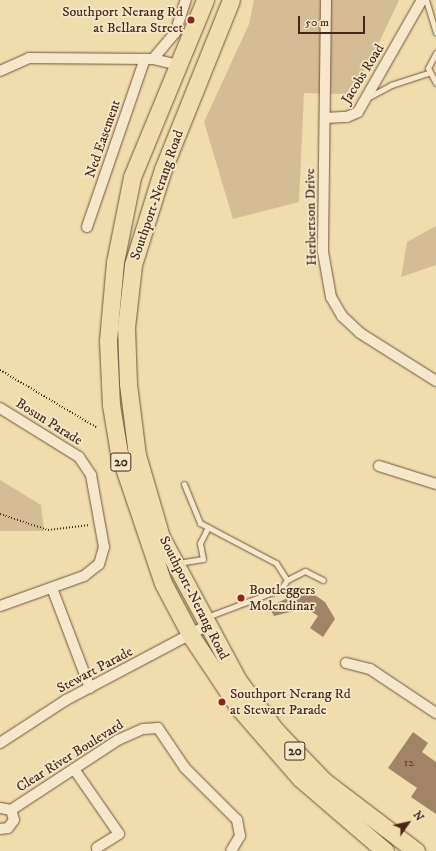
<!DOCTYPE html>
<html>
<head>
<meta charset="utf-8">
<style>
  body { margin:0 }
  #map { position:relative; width:436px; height:851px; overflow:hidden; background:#f0dcad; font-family:"IM FELL DW Pica",serif }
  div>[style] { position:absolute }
  .green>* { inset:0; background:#d4bd94 }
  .building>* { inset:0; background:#a08465 }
  .path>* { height:1.5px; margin-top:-0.75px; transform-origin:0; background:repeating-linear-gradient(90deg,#492517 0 1px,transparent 0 3px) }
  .roads { filter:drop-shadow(0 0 1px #73533c) drop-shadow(0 0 1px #73533c) }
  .lane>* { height:5px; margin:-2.5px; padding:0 2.5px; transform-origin:2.5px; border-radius:2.5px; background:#f5e8ca }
  .street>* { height:10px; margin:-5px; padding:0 5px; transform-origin:5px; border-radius:5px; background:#f5e8ca }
  .primary>* { height:17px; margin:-8.5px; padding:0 8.5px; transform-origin:8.5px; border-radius:8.5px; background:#f0dcad }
  .dots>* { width:11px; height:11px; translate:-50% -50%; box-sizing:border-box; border:2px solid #f5e8ca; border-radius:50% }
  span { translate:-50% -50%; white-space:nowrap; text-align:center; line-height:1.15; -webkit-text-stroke:3.5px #f5e8ca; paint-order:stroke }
  .number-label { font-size:12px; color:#5f3d2a }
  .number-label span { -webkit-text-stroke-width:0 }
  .shield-label span { padding:1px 3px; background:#f5e8ca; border:1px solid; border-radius:3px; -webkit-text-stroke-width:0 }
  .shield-label { font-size:13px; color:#492517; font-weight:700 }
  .poi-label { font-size:14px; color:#492517 }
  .right { translate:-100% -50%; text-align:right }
  .left { translate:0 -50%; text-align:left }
  .street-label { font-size:14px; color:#492517 }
  .north { position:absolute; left:388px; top:803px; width:40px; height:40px; -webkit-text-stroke:3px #f5e8ca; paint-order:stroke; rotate:56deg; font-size:11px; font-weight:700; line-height:16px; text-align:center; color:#492517 }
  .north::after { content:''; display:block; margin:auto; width:14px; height:18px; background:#492517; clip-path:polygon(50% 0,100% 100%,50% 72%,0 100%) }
  .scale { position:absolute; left:298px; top:16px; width:67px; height:18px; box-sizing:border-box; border:2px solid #492517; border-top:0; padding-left:5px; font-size:12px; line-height:14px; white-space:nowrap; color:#492517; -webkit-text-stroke:3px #f5e8ca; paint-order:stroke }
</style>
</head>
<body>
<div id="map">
  <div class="green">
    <i style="clip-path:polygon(254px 0,399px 0,370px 62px,347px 94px,304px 93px,299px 202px,233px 219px,204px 122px,249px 24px)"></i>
    <i style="clip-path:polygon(436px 226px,436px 265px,401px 277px,407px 242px)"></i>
    <i style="clip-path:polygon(0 480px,41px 505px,44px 531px,0 531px)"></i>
  </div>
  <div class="building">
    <i style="clip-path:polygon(306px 589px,325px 602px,335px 619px,323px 637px,310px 628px,318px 616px,306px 608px,274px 616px,269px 607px)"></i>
    <i style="clip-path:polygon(413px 732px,428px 743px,422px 752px,436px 762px,436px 814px,411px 797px,417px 788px,388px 768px)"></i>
  </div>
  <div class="path">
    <i style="left:0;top:370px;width:112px;rotate:30.7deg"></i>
    <i style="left:0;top:514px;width:51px;rotate:18.4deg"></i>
    <i style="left:48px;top:530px;width:42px;rotate:-6.8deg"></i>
  </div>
  <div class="roads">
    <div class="lane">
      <i style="left:426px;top:0;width:34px;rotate:73deg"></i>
      <i style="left:436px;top:53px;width:17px;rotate:118deg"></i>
      <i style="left:428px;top:68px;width:17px;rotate:62deg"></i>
      <i style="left:367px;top:98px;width:27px;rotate:-28deg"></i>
      <i style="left:391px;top:85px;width:40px;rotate:-18deg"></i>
      <i style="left:184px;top:484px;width:42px;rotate:67.7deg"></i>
      <i style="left:200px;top:523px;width:86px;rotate:27.8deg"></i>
      <i style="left:276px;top:563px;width:20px;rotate:57deg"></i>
      <i style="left:287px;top:580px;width:11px;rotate:124deg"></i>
      <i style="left:281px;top:589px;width:79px;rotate:159.3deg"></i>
      <i style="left:178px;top:563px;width:25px;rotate:-9deg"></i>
      <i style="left:203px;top:559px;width:16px;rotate:-101deg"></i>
      <i style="left:200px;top:543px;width:18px;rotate:-63deg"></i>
      <i style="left:287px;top:580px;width:20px;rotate:-27deg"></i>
      <i style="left:305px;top:571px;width:20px;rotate:27deg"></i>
    </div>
    <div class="street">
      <i style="left:326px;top:0;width:252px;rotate:90.7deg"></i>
      <i style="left:323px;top:252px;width:46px;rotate:79.9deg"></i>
      <i style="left:331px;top:297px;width:22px;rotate:60deg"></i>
      <i style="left:342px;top:316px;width:25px;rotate:43deg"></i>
      <i style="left:360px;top:333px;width:90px;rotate:32.3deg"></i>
      <i style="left:153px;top:59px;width:34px;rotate:-50deg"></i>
      <i style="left:175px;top:33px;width:35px;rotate:-72deg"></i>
      <i style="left:0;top:71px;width:32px;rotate:-24deg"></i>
      <i style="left:29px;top:58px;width:124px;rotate:0.5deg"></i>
      <i style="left:153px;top:59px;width:28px;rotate:13deg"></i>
      <i style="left:325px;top:118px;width:22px;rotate:-3deg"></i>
      <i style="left:347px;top:117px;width:12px;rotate:-24deg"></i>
      <i style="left:358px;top:112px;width:129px;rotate:-60.3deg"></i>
      <i style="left:87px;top:227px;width:178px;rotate:-71deg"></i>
      <i style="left:0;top:408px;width:93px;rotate:31.8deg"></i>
      <i style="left:79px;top:457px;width:22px;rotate:56deg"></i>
      <i style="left:91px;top:475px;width:73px;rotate:79.8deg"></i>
      <i style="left:104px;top:547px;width:18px;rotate:106deg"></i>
      <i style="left:99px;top:564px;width:19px;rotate:141deg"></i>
      <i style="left:84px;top:576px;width:89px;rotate:160.3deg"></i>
      <i style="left:379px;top:466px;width:60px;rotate:17.5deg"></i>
      <i style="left:52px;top:588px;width:107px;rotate:69.2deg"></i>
      <i style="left:346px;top:663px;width:25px;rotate:14deg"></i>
      <i style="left:370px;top:669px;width:79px;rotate:33.7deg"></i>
      <i style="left:0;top:743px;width:79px;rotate:-33.1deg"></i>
      <i style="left:66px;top:700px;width:158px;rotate:-27.9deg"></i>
      <i style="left:74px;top:769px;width:79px;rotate:55.3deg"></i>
      <i style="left:119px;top:834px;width:26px;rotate:148deg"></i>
      <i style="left:0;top:808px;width:11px;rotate:10deg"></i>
      <i style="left:11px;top:810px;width:10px;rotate:73deg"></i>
      <i style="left:14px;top:820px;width:10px;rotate:127deg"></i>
      <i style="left:8px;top:828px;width:8px;rotate:173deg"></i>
      <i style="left:11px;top:810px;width:128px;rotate:-33.2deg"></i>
      <i style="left:118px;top:740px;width:27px;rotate:-24deg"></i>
      <i style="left:143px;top:729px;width:15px;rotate:-4deg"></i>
      <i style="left:158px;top:728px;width:48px;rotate:56deg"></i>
      <i style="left:185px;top:768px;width:74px;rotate:45deg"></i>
      <i style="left:237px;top:820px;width:16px;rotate:79deg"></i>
      <i style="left:240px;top:836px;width:17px;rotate:121deg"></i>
    </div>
    <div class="primary">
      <i style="left:205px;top:0;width:191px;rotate:112.4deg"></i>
      <i style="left:132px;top:177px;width:87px;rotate:101.3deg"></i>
      <i style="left:115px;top:262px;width:79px;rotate:95.1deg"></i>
      <i style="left:108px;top:341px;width:64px;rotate:87.3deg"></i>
      <i style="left:111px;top:405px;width:49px;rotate:80.5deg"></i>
      <i style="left:119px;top:453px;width:137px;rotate:71.3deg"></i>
      <i style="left:163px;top:583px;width:60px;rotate:62.2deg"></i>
      <i style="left:191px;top:636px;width:87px;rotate:56.3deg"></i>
      <i style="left:239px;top:708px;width:93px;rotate:48.9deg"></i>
      <i style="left:300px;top:778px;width:112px;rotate:40.7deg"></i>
      <i style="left:231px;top:0;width:182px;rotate:111.9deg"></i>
      <i style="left:163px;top:169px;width:101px;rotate:107.4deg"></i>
      <i style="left:133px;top:265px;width:62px;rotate:96.4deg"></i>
      <i style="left:126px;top:327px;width:57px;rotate:88deg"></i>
      <i style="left:128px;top:384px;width:72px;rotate:82.8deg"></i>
      <i style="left:137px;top:455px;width:85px;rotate:73.7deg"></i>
      <i style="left:161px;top:537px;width:161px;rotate:61.8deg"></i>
      <i style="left:237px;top:679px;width:65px;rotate:53.1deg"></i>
      <i style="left:276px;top:731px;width:69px;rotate:46.2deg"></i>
      <i style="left:324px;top:781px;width:116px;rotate:37.3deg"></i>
    </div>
  </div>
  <div class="dots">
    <i style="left:191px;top:20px;background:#8f2418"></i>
    <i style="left:241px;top:598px;background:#8f2418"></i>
    <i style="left:222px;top:702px;background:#8f2418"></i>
  </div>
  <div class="number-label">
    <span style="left:409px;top:763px">12</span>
  </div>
  <div class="shield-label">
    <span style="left:121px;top:462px">20</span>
    <span style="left:295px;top:751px">20</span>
  </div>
  <div class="poi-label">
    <span class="right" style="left:183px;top:20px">Southport Nerang Rd<br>at Bellara Street</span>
    <span class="left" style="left:249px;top:598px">Bootleggers<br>Molendinar</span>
    <span class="left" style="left:230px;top:702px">Southport Nerang Rd<br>at Stewart Parade</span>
  </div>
  <div class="street-label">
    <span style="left:363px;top:74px;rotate:-58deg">Jacobs Road</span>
    <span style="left:103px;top:139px;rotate:-71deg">Ned Easement</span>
    <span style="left:157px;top:195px;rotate:-71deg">Southport-Nerang Road</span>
    <span style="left:311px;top:217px;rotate:-91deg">Herbertson Drive</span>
    <span style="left:49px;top:422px;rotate:32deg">Bosun Parade</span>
    <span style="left:194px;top:598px;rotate:63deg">Southport-Nerang Road</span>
    <span style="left:95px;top:670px;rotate:-28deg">Stewart Parade</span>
    <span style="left:70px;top:756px;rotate:-32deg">Clear River Boulevard</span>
  </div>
  <div class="north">N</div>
  <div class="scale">50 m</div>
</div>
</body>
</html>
